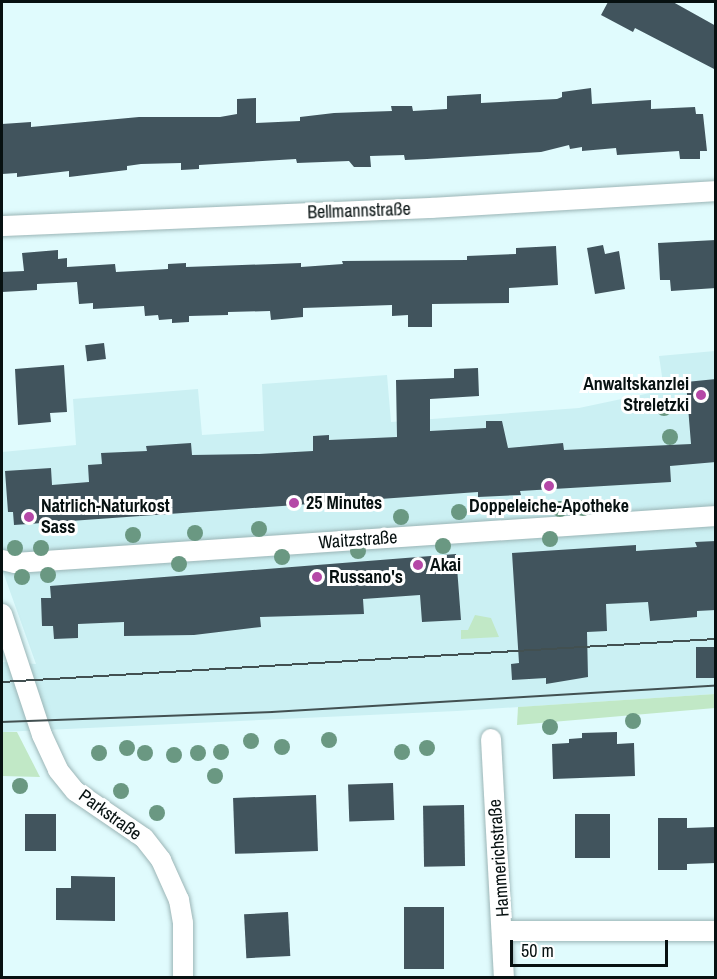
<!DOCTYPE html>
<html>
<head>
<meta charset="utf-8">
<style>
  body { margin:0 }
  #map { position:relative; width:717px; height:979px; overflow:hidden; background:#e0fbfd; font-family:"Archivo Narrow",sans-serif }
  div>[style] { position:absolute }
  .built>* { inset:0; background:#cbf0f3 }
  .green>* { inset:0; background:#c1e8c6 }
  .building>* { inset:0; background:#41545d; transform-origin:0 0 }
  .roads { filter:drop-shadow(0 0 2px #9bb5b6) drop-shadow(0 0 2px #9bb5b6) }
  .street>* { height:20px; margin:-10px; padding:0 10px; transform-origin:10px; border-radius:10px; background:#fff }
  .tram>* { height:1.5px; margin:-0.75px; padding:0 0.75px; transform-origin:0.75px; border-radius:0.75px; background:#425051 }
  .trees>* { width:16px; height:16px; margin:-8px; border-radius:50%; background:#6a9882 }
  .dots>* { width:16px; height:16px; translate:-50% -50%; box-sizing:border-box; border:3px solid #fff; border-radius:50% }
  span { translate:-50% -50%; white-space:nowrap; text-align:center; line-height:1.15; -webkit-text-stroke:6px #fff; paint-order:stroke }
  .street-label { font-size:18px; color:#071111 }
  .poi-label { font-size:18px; color:#071111; font-weight:700 }
  .right { translate:-100% -50%; text-align:right }
  .left { translate:0 -50%; text-align:left }
  .frame { position:absolute; inset:0; border:3px solid #071111; pointer-events:none }
  .scale { position:absolute; left:510px; top:940px; width:158px; height:27px; box-sizing:border-box; border:3px solid #071111; border-top:0; padding-left:8px; font-size:18px; line-height:21px; white-space:nowrap; color:#071111; -webkit-text-stroke:4px #fff; paint-order:stroke }
</style>
</head>
<body>
<div id="map">
  <div class="built">
    <i style="clip-path:polygon(715px 351px,715px 694px,457px 711px,2px 732px,2px 662px,36px 664px,2px 569px,2px 452px,76px 445px,73px 399px,198px 389px,202px 435px,264px 431px,262px 384px,387px 375px,391px 422px,579px 408px,664px 390px,659px 356px)"></i>
  </div>
  <div class="green">
    <i style="clip-path:polygon(475px 615px,491px 618px,499px 637px,461px 639px,461px 630px,468px 630px)"></i>
    <i style="clip-path:polygon(715px 694px,715px 708px,517px 725px,518px 707px)"></i>
    <i style="clip-path:polygon(2px 732px,17px 732px,40px 777px,2px 776px)"></i>
  </div>
  <div class="building">
    <i style="clip-path:polygon(608px 2px,673px 2px,716px 26px,716px 70px,635px 28px,633px 32px,601px 15px)"></i>
    <i style="clip-path:polygon(591px 88px,592px 104px,651px 100px,651px 109px,695px 107px,696px 114px,703px 114px,707px 151px,700px 151px,700px 159px,680px 159px,679px 151px,617px 155px,616px 148px,582px 151px,582px 147px,570px 149px,569px 145px,541px 152px,427px 159px,405px 160px,404px 155px,370px 156px,371px 167px,354px 167px,349px 161px,297px 163px,296px 159px,199px 165px,199px 169px,181px 170px,181px 163px,141px 164px,127px 166px,127px 170px,69px 177px,69px 171px,17px 177px,17px 173px,2px 174px,2px 124px,31px 122px,31px 127px,139px 117px,220px 117px,237px 114px,237px 99px,256px 98px,256px 123px,300px 121px,300px 117px,334px 113px,392px 111px,391px 106px,412px 106px,413px 111px,447px 109px,447px 96px,481px 94px,481px 103px,557px 99px,562px 97px,562px 92px)"></i>
    <i style="clip-path:polygon(716px 240px,716px 288px,671px 291px,670px 280px,660px 280px,658px 243px)"></i>
    <i style="clip-path:polygon(603px 245px,605px 254px,619px 251px,625px 289px,595px 294px,587px 248px)"></i>
    <i style="clip-path:polygon(556px 246px,558px 285px,509px 288px,509px 303px,432px 304px,432px 327px,408px 327px,408px 315px,392px 316px,392px 305px,303px 308px,303px 317px,271px 320px,270px 311px,228px 312px,228px 315px,189px 316px,189px 322px,172px 323px,172px 319px,159px 320px,158px 315px,145px 316px,144px 306px,93px 309px,93px 303px,79px 304px,77px 282px,37px 284px,37px 290px,2px 292px,2px 272px,24px 271px,22px 253px,58px 250px,58px 259px,67px 258px,67px 267px,115px 264px,116px 272px,168px 269px,168px 264px,186px 263px,186px 267px,301px 263px,301px 267px,343px 264px,342px 261px,467px 260px,467px 256px,516px 254px,516px 248px)"></i>
    <i style="left:104px;top:343px;width:16px;height:19px;rotate:83deg"></i>
    <i style="clip-path:polygon(64px 365px,67px 412px,50px 413px,51px 422px,18px 425px,15px 369px)"></i>
    <i style="clip-path:polygon(478px 368px,479px 396px,430px 399px,430px 431px,486px 428px,486px 421px,502px 421px,508px 448px,563px 443px,564px 450px,691px 444px,686px 382px,716px 379px,716px 462px,670px 466px,671px 482px,520px 491px,521px 495px,478px 497px,478px 492px,14px 525px,13px 512px,8px 512px,5px 471px,51px 468px,52px 485px,89px 482px,88px 465px,102px 464px,101px 453px,147px 451px,146px 446px,191px 443px,192px 455px,259px 454px,313px 451px,313px 436px,329px 435px,329px 440px,397px 437px,396px 380px,454px 378px,454px 369px)"></i>
    <i style="clip-path:polygon(716px 541px,716px 610px,697px 611px,697px 617px,650px 621px,648px 602px,606px 604px,607px 631px,587px 632px,588px 677px,546px 684px,546px 678px,512px 680px,511px 664px,519px 663px,512px 553px,636px 545px,636px 551px,697px 547px,695px 542px)"></i>
    <i style="clip-path:polygon(456px 554px,461px 620px,422px 622px,420px 595px,363px 599px,364px 614px,260px 617px,261px 627px,194px 635px,124px 636px,124px 622px,78px 624px,78px 638px,54px 639px,53px 626px,42px 626px,41px 598px,51px 598px,50px 586px)"></i>
    <i style="left:716px;top:647px;width:31px;height:20px;rotate:90deg"></i>
    <i style="clip-path:polygon(617px 732px,617px 744px,634px 743px,635px 776px,553px 779px,552px 744px,569px 743px,569px 739px,582px 738px,582px 733px)"></i>
    <i style="left:393px;top:783px;width:37px;height:45px;rotate:88deg"></i>
    <i style="left:316px;top:795px;width:56px;height:83px;rotate:88deg"></i>
    <i style="left:464px;top:805px;width:61px;height:41px;rotate:89deg"></i>
    <i style="left:25px;top:814px;width:31px;height:37px"></i>
    <i style="left:575px;top:814px;width:35px;height:44px"></i>
    <i style="clip-path:polygon(658px 818px,687px 818px,687px 828px,716px 827px,716px 863px,687px 864px,687px 870px,658px 870px)"></i>
    <i style="clip-path:polygon(71px 876px,115px 877px,115px 921px,56px 920px,56px 888px,71px 888px)"></i>
    <i style="left:404px;top:907px;width:40px;height:62px"></i>
    <i style="left:288px;top:912px;width:44px;height:44px;rotate:87deg"></i>
  </div>
  <div class="roads">
    <div class="street">
      <i style="left:2px;top:226px;width:430px;rotate:-2.4deg"></i>
      <i style="left:432px;top:208px;width:285px;rotate:-3.4deg"></i>
      <i style="left:2px;top:560px;width:13px;rotate:13deg"></i>
      <i style="left:15px;top:563px;width:703px;rotate:-3.84deg"></i>
      <i style="left:2px;top:614px;width:127px;rotate:71.7deg"></i>
      <i style="left:42px;top:735px;width:38px;rotate:65deg"></i>
      <i style="left:58px;top:770px;width:27px;rotate:51deg"></i>
      <i style="left:75px;top:791px;width:83px;rotate:34.3deg"></i>
      <i style="left:144px;top:838px;width:28px;rotate:52deg"></i>
      <i style="left:161px;top:860px;width:44px;rotate:65.8deg"></i>
      <i style="left:179px;top:900px;width:23px;rotate:80deg"></i>
      <i style="left:183px;top:923px;width:55px;rotate:90deg"></i>
      <i style="left:491px;top:739px;width:239px;rotate:86.9deg"></i>
      <i style="left:503px;top:931px;width:213px"></i>
    </div>
  </div>
  <div class="tram">
    <i style="left:2px;top:682px;width:715px;rotate:-3.45deg"></i>
    <i style="left:2px;top:722px;width:270px;rotate:-2.1deg"></i>
    <i style="left:272px;top:712px;width:445px;rotate:-3.4deg"></i>
  </div>
  <div class="trees">
    <i style="left:664px;top:408px"></i>
    <i style="left:670px;top:437px"></i>
    <i style="left:583px;top:508px"></i>
    <i style="left:560px;top:509px"></i>
    <i style="left:459px;top:512px"></i>
    <i style="left:401px;top:517px"></i>
    <i style="left:259px;top:529px"></i>
    <i style="left:195px;top:533px"></i>
    <i style="left:133px;top:535px"></i>
    <i style="left:550px;top:539px"></i>
    <i style="left:443px;top:546px"></i>
    <i style="left:15px;top:548px"></i>
    <i style="left:41px;top:548px"></i>
    <i style="left:358px;top:551px"></i>
    <i style="left:282px;top:557px"></i>
    <i style="left:179px;top:564px"></i>
    <i style="left:48px;top:575px"></i>
    <i style="left:22px;top:577px"></i>
    <i style="left:633px;top:721px"></i>
    <i style="left:550px;top:727px"></i>
    <i style="left:329px;top:740px"></i>
    <i style="left:251px;top:741px"></i>
    <i style="left:282px;top:747px"></i>
    <i style="left:127px;top:748px"></i>
    <i style="left:427px;top:748px"></i>
    <i style="left:221px;top:752px"></i>
    <i style="left:402px;top:752px"></i>
    <i style="left:99px;top:753px"></i>
    <i style="left:145px;top:753px"></i>
    <i style="left:198px;top:753px"></i>
    <i style="left:174px;top:755px"></i>
    <i style="left:215px;top:776px"></i>
    <i style="left:20px;top:786px"></i>
    <i style="left:121px;top:791px"></i>
    <i style="left:157px;top:813px"></i>
  </div>
  <div class="dots">
    <i style="left:701px;top:395px;background:#b548a7"></i>
    <i style="left:549px;top:486px;background:#b548a7"></i>
    <i style="left:294px;top:503px;background:#b548a7"></i>
    <i style="left:29px;top:517px;background:#b548a7"></i>
    <i style="left:418px;top:565px;background:#b548a7"></i>
    <i style="left:317px;top:577px;background:#b548a7"></i>
  </div>
  <div class="street-label">
    <span style="left:359px;top:211px;rotate:-2deg">Bellmannstraße</span>
    <span style="left:358px;top:540px;rotate:-4deg">Waitzstraße</span>
    <span style="left:110px;top:815px;rotate:36deg">Parkstraße</span>
    <span style="left:499px;top:858px;rotate:-94deg">Hammerichstraße</span>
  </div>
  <div class="poi-label">
    <span class="right" style="left:689px;top:395px">Anwaltskanzlei<br>Streletzki</span>
    <span class="left" style="left:306px;top:503px">25 Minutes</span>
    <span style="left:549px;top:506px">Doppeleiche-Apotheke</span>
    <span class="left" style="left:41px;top:517px">Natrlich-Naturkost<br>Sass</span>
    <span class="left" style="left:430px;top:565px">Akai</span>
    <span class="left" style="left:329px;top:577px">Russano's</span>
  </div>
  <div class="frame"></div>
  <div class="scale">50 m</div>
</div>
</body>
</html>
